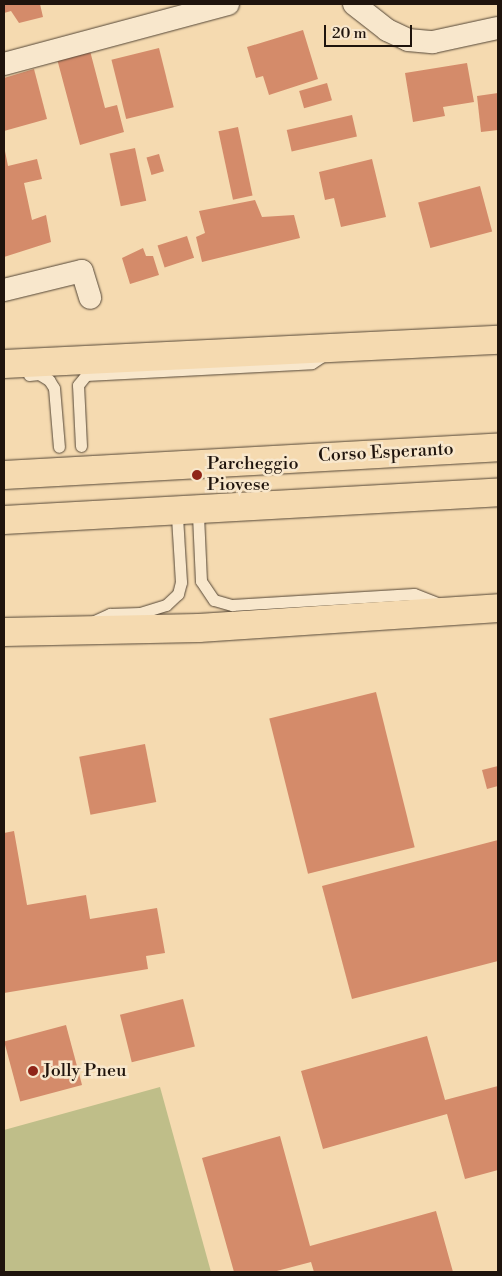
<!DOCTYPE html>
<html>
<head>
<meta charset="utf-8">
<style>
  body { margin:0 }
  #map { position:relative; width:502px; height:1276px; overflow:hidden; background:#f5dab0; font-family:"Libre Bodoni",serif }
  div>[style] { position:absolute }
  .green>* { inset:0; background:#bfbe89 }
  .building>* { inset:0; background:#d48b6a; transform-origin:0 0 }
  .roads { filter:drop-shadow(0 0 1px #544636) drop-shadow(0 0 1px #544636) }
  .lane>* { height:11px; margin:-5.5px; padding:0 5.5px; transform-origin:5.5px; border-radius:5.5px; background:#f8e7cc }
  .street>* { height:22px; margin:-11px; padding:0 11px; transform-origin:11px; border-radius:11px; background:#f8e7cc }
  .highway>* { height:28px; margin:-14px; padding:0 14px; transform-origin:14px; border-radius:14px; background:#f5dab0 }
  .dots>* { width:14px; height:14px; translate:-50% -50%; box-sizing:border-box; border:2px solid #f8e7cc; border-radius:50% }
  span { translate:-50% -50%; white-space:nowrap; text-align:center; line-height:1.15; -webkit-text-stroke:5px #f8e7cc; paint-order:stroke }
  .street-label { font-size:18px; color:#1f140d }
  .poi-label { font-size:18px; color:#1f140d }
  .left { translate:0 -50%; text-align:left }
  .frame { position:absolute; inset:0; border:5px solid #1f140d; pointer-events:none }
  .scale { position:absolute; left:324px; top:25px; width:88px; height:22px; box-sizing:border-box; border:2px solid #1f140d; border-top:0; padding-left:6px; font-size:15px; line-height:18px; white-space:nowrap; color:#1f140d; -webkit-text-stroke:4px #f8e7cc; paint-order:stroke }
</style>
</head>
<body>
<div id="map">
  <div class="green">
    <i style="clip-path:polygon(160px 1087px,211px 1272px,5px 1272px,4px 1130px)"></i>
  </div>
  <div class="building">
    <i style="clip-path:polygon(4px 4px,40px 4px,43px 17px,19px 23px,11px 11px,4px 13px)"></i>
    <i style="clip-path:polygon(303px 30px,318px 79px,269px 95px,263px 76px,256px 78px,247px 47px)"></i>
    <i style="clip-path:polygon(89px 47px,105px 108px,117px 105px,124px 132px,80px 145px,56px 55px)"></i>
    <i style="left:159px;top:48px;width:61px;height:49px;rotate:76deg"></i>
    <i style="clip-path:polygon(467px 63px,474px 102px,443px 107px,445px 116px,413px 122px,405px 73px)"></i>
    <i style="clip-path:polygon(34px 69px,47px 119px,4px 131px,4px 78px)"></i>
    <i style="left:327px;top:83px;width:18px;height:29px;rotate:74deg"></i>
    <i style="clip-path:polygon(498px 93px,498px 130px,481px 132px,477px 96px)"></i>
    <i style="left:352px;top:115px;width:22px;height:67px;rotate:77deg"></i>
    <i style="left:238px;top:127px;width:70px;height:20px;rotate:78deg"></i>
    <i style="clip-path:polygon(4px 146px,8px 166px,37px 159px,42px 179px,24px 183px,32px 220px,46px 215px,51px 242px,4px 257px)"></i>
    <i style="left:135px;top:148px;width:54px;height:26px;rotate:78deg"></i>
    <i style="left:159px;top:154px;width:18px;height:13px;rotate:74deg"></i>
    <i style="clip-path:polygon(372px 159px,386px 217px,341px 227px,334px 198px,325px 200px,319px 172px)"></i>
    <i style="left:480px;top:186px;width:47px;height:64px;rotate:75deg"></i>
    <i style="clip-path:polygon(255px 200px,262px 217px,294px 215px,300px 238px,202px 262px,196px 237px,205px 233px,199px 211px)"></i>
    <i style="left:187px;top:236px;width:23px;height:31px;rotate:72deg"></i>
    <i style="clip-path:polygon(143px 248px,146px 256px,153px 256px,159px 275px,130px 284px,122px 258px)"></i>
    <i style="left:376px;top:692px;width:160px;height:110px;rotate:76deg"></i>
    <i style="left:145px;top:744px;width:59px;height:67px;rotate:79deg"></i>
    <i style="clip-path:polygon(498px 766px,498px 786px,487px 789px,482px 770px)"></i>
    <i style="clip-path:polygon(14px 831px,27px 905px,86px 895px,90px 919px,157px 908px,165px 953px,146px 956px,148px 969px,4px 993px,4px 833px)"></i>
    <i style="clip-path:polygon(498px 840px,498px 961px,352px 999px,322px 886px)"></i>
    <i style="left:183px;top:999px;width:49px;height:65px;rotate:76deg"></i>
    <i style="left:66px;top:1025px;width:62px;height:64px;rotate:75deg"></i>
    <i style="clip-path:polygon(427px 1036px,445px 1100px,498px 1086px,498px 1170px,465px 1179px,447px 1114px,323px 1149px,301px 1071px)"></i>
    <i style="clip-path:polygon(280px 1136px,310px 1246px,436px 1211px,453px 1272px,314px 1272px,311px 1262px,273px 1272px,234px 1272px,202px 1158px)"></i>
  </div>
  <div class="roads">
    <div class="lane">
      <i style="left:29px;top:375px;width:10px;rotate:-6deg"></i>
      <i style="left:39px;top:374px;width:12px;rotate:31deg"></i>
      <i style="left:49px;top:380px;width:9px;rotate:58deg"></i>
      <i style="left:54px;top:388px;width:59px;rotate:85.2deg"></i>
      <i style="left:81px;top:446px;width:61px;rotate:-92.8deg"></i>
      <i style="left:78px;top:385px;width:13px;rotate:-51deg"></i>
      <i style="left:86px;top:375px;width:226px;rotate:-3deg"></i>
      <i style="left:312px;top:363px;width:11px;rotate:-34deg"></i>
      <i style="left:198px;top:515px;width:66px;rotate:87.4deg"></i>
      <i style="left:201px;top:581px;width:23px;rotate:56deg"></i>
      <i style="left:214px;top:600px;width:19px;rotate:16deg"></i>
      <i style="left:232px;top:605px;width:182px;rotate:-3.5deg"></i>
      <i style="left:414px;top:594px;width:28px;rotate:21deg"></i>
      <i style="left:92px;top:622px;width:20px;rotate:-24deg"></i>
      <i style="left:110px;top:614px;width:30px;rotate:-2deg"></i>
      <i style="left:140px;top:613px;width:27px;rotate:-17deg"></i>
      <i style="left:166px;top:605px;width:16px;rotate:-43deg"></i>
      <i style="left:178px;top:594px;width:12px;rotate:-76deg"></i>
      <i style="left:181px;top:582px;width:66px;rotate:-93.5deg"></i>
    </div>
    <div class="street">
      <i style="left:354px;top:4px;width:42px;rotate:38.2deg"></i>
      <i style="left:387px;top:30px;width:23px;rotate:25deg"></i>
      <i style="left:408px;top:40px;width:25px;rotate:5deg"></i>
      <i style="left:433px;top:42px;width:66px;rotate:-12.2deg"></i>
      <i style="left:4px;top:64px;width:232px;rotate:-15deg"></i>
      <i style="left:4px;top:290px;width:80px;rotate:-13.7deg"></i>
      <i style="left:82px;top:271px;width:28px;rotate:73deg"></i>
    </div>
    <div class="highway">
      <i style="left:4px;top:364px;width:495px;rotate:-2.8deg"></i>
      <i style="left:4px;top:475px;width:495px;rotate:-3.2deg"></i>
      <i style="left:4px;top:520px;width:495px;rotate:-3.2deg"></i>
      <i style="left:4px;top:632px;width:195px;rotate:-1.2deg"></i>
      <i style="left:199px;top:628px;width:300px;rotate:-3.8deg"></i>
    </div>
  </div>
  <div class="dots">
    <i style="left:197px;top:475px;background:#8f2418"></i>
    <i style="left:33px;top:1071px;background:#8f2418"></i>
  </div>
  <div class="street-label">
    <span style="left:386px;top:453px;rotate:-3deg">Corso Esperanto</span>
  </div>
  <div class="poi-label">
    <span class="left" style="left:207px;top:475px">Parcheggio<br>Piovese</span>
    <span class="left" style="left:43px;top:1071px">Jolly Pneu</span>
  </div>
  <div class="frame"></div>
  <div class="scale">20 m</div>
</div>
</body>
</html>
